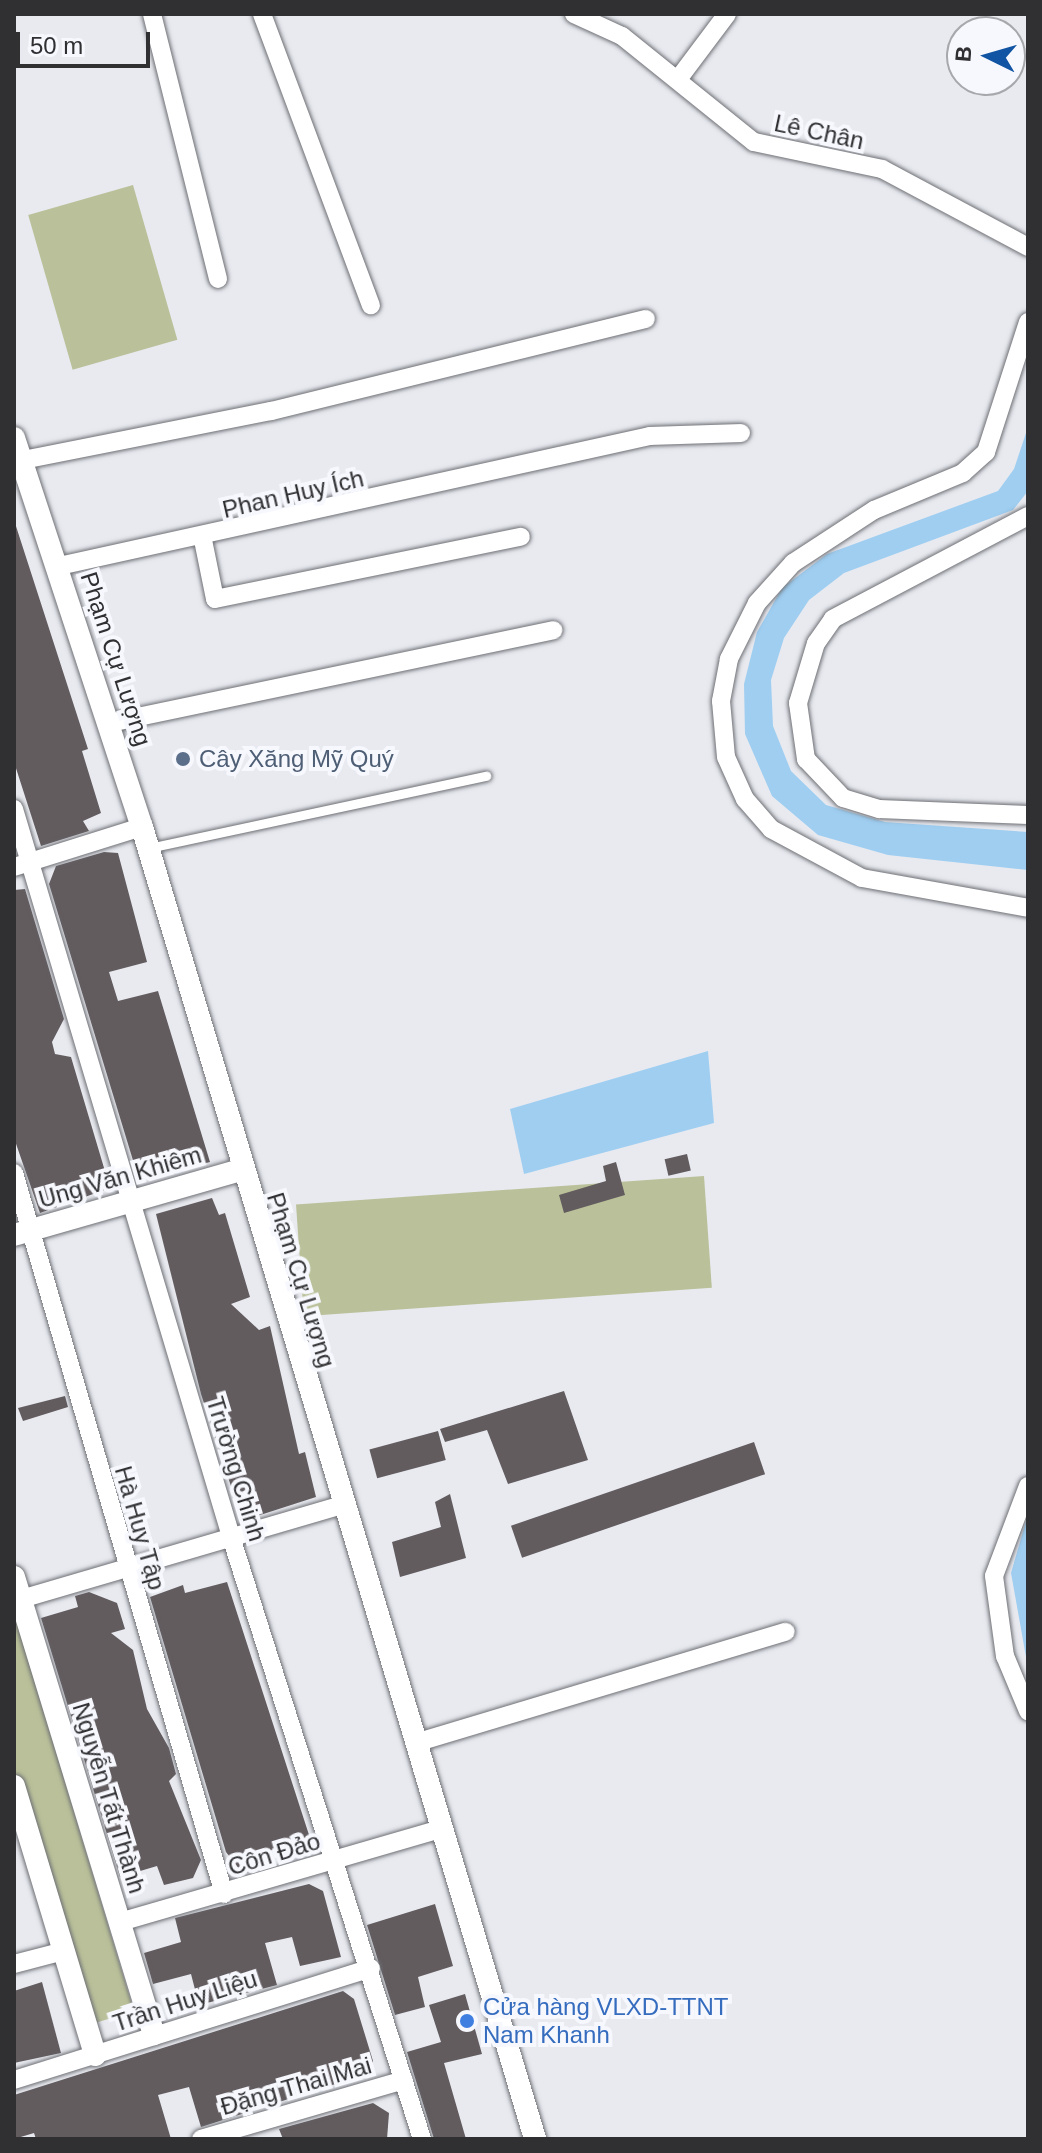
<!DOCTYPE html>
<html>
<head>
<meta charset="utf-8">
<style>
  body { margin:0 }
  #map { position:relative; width:1042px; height:2153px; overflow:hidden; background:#e8eaf0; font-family:Arial,sans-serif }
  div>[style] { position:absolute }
  .green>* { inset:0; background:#bac19a; transform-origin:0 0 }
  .water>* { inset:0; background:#9fcef1 }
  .building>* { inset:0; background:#625c5f; transform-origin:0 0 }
  .roads { filter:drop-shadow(0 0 2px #6d6f74) drop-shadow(0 0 2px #6d6f74) }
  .service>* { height:9px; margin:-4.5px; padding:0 4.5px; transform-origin:4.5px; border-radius:4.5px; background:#fff }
  .minor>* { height:18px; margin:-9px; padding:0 9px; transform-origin:9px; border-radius:9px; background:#fff }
  .tertiary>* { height:22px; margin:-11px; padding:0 11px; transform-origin:11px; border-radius:11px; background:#fff }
  .dots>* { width:22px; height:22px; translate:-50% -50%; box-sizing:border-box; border:4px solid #f6f8fe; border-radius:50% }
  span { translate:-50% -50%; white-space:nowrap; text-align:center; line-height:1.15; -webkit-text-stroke:8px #f6f8fe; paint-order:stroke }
  .street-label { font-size:24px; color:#303032 }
  .service-label { font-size:24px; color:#4e5e75 }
  .left { translate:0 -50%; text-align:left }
  .shop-label { font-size:24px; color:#366cbe }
  .frame { position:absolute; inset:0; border:16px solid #303032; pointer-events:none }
  .north { position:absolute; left:946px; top:16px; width:80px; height:80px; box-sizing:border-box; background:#f6f8fe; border:2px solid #a7a8ac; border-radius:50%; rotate:275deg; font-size:22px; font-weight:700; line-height:32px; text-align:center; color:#303032 }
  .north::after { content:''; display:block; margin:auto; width:28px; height:36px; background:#1054a3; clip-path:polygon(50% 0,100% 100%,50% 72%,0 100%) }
  .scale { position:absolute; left:16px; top:32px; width:134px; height:36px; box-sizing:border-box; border:4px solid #303032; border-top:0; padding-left:10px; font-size:24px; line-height:28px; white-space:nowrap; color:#303032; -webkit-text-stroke:6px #f6f8fe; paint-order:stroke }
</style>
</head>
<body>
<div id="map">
  <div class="green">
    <i style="left:133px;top:185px;width:161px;height:109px;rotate:74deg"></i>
    <i style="left:704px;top:1176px;width:112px;height:409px;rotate:86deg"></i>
    <i style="clip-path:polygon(14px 1613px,134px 2011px,79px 2028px,14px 1811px)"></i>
  </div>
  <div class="water">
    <i style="clip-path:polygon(1028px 427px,1028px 491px,1013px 510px,844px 573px,809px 600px,784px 638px,771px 680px,773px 726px,791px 771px,826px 805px,885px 822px,1028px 832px,1028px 870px,888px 855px,818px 835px,772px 796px,745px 734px,744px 684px,757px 632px,782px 588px,827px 554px,998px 491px,1014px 469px)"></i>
    <i style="clip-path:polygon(708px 1051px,714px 1123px,524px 1174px,510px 1109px)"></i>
    <i style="clip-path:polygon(1028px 1514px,1028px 1668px,1011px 1573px)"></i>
  </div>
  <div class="building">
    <i style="clip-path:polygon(14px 520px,88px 749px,82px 751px,101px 813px,83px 821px,89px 831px,41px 846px,14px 762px)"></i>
    <i style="clip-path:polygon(104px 852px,118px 853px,147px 962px,109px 972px,118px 1001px,158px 991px,210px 1162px,152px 1177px,150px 1167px,135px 1167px,49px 884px,56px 866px)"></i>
    <i style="clip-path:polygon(25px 889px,64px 1019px,52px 1042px,55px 1054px,71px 1057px,110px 1188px,40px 1213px,14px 1138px,14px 890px)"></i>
    <i style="left:687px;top:1154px;width:17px;height:23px;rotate:77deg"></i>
    <i style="clip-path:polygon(616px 1162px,625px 1195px,564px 1213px,559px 1195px,606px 1181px,603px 1166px)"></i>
    <i style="clip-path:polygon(212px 1198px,219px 1215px,225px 1213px,250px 1297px,231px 1304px,259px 1330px,270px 1326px,299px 1454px,305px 1452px,316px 1497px,248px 1519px,240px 1514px,201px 1394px,156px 1214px)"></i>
    <i style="clip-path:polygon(564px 1391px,588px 1460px,508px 1484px,487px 1430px,445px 1442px,440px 1429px)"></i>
    <i style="clip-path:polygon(65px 1396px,68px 1407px,23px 1421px,18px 1408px)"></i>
    <i style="left:438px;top:1431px;width:30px;height:71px;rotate:75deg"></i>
    <i style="left:754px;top:1442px;width:34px;height:257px;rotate:71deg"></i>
    <i style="clip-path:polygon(450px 1494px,466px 1558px,400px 1577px,392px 1542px,441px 1527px,435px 1502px)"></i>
    <i style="clip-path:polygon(227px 1582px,310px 1838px,266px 1852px,270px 1866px,243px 1874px,226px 1852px,150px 1597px,183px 1585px,185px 1593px)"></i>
    <i style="clip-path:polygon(89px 1592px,117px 1603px,125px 1629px,111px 1633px,133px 1650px,147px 1709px,169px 1748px,176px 1774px,169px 1781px,201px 1860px,193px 1878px,164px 1885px,157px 1866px,120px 1877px,41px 1618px,78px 1607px,75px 1596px)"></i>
    <i style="clip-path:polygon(309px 1884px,323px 1891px,341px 1957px,300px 1966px,292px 1937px,265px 1943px,277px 1985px,199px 2005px,191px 1974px,153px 1984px,144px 1953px,181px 1942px,175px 1918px)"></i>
    <i style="clip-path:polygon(435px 1904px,453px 1966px,418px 1977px,425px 2007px,395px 2015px,367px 1925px)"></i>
    <i style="clip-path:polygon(42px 1982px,61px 2053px,14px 2063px,14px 1991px)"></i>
    <i style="clip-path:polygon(343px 1991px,354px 1999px,373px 2061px,367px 2074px,201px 2127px,189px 2087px,158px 2095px,171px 2139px,36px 2139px,34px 2133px,14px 2139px,14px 2095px)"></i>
    <i style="clip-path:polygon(465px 1994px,482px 2054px,444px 2063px,466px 2139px,434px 2139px,407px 2052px,441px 2042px,429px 2005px)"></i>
    <i style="clip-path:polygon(373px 2103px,389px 2113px,387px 2139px,283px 2139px,279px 2129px)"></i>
  </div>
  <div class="roads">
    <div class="service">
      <i style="left:149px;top:848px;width:345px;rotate:-12.1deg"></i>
    </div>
    <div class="minor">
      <i style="left:152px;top:14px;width:273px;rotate:76deg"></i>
      <i style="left:262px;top:14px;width:311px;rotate:69.5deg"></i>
      <i style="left:574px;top:14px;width:53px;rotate:24.6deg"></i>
      <i style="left:622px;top:36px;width:169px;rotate:38.8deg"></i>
      <i style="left:754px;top:142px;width:131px;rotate:11.9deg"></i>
      <i style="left:882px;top:169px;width:166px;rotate:28.1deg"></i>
      <i style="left:679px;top:78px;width:80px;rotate:-53.1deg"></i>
      <i style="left:1028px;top:322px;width:137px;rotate:107.9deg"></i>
      <i style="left:986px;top:452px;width:31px;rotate:138deg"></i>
      <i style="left:963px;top:473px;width:96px;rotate:157.4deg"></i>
      <i style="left:874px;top:510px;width:97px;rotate:146.8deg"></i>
      <i style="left:793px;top:563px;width:54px;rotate:132deg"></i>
      <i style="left:757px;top:603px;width:63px;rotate:116.6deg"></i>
      <i style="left:729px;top:659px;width:43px;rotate:100.8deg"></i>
      <i style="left:721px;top:701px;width:56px;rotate:84.9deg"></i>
      <i style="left:726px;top:757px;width:46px;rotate:65.7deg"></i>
      <i style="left:745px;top:799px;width:40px;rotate:49deg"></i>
      <i style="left:771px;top:829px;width:103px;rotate:28.3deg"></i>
      <i style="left:862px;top:878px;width:169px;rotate:10.2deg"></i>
      <i style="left:23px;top:460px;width:253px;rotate:-11.2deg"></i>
      <i style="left:271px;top:411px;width:386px;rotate:-13.8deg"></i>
      <i style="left:1028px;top:516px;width:221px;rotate:152.2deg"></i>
      <i style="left:833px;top:619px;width:29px;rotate:125deg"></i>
      <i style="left:816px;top:643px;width:63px;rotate:106.7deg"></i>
      <i style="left:798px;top:703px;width:57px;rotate:81.9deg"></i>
      <i style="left:806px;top:759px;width:54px;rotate:46.5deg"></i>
      <i style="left:843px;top:798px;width:38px;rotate:17deg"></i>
      <i style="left:879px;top:809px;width:149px;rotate:2.3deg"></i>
      <i style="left:203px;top:540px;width:60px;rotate:78.5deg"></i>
      <i style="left:215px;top:599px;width:312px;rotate:-11.5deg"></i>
      <i style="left:59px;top:566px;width:605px;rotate:-12.41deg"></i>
      <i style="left:650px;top:436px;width:91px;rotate:-1.9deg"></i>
      <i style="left:109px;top:723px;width:454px;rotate:-11.8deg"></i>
      <i style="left:14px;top:809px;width:763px;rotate:73.39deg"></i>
      <i style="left:232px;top:1540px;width:628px;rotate:72.4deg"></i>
      <i style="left:14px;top:867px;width:134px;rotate:-17.4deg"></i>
      <i style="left:14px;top:1173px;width:751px;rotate:73.76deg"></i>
      <i style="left:1028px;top:1486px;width:96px;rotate:110.7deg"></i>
      <i style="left:994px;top:1576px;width:81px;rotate:82.2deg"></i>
      <i style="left:1005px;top:1656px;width:60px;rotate:67.3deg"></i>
      <i style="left:14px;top:1601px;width:343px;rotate:-16.3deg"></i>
      <i style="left:415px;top:1743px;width:387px;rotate:-16.7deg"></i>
      <i style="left:120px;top:1922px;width:334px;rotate:-16.2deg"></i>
      <i style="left:14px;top:1964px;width:52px;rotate:-14.6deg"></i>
      <i style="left:14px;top:2080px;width:374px;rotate:-17.4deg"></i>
      <i style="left:201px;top:2139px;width:211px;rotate:-16.2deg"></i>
    </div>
    <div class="tertiary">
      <i style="left:14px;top:438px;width:410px;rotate:71.8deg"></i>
      <i style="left:142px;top:827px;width:1370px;rotate:73.32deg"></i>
      <i style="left:14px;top:1235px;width:235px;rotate:-16deg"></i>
      <i style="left:14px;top:1577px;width:478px;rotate:73deg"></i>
      <i style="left:14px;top:1786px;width:281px;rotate:73.2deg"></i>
    </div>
  </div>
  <div class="dots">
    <i style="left:183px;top:759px;background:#5c6f8a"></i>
    <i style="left:467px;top:2021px;background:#3f7fe0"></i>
  </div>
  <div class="street-label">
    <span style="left:819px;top:132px;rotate:12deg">Lê Chân</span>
    <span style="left:293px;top:494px;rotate:-13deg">Phan Huy Ích</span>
    <span style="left:116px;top:659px;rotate:72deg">Phạm Cự Lượng</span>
    <span style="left:120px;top:1177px;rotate:-16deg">Ung Văn Khiêm</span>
    <span style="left:301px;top:1280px;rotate:73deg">Phạm Cự Lượng</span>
    <span style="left:236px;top:1469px;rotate:73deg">Trường Chinh</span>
    <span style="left:140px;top:1528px;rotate:74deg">Hà Huy Tập</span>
    <span style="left:109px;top:1798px;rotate:73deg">Nguyễn Tất Thành</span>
    <span style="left:274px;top:1854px;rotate:-17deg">Côn Đảo</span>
    <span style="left:185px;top:2001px;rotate:-18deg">Trần Huy Liệu</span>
    <span style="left:296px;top:2086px;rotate:-16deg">Đặng Thai Mai</span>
  </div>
  <div class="service-label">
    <span class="left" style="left:199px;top:759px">Cây Xăng Mỹ Quý</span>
  </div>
  <div class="shop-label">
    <span class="left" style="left:483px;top:2021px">Cửa hàng VLXD-TTNT<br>Nam Khanh</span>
  </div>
  <div class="frame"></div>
  <div class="north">B</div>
  <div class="scale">50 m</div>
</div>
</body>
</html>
